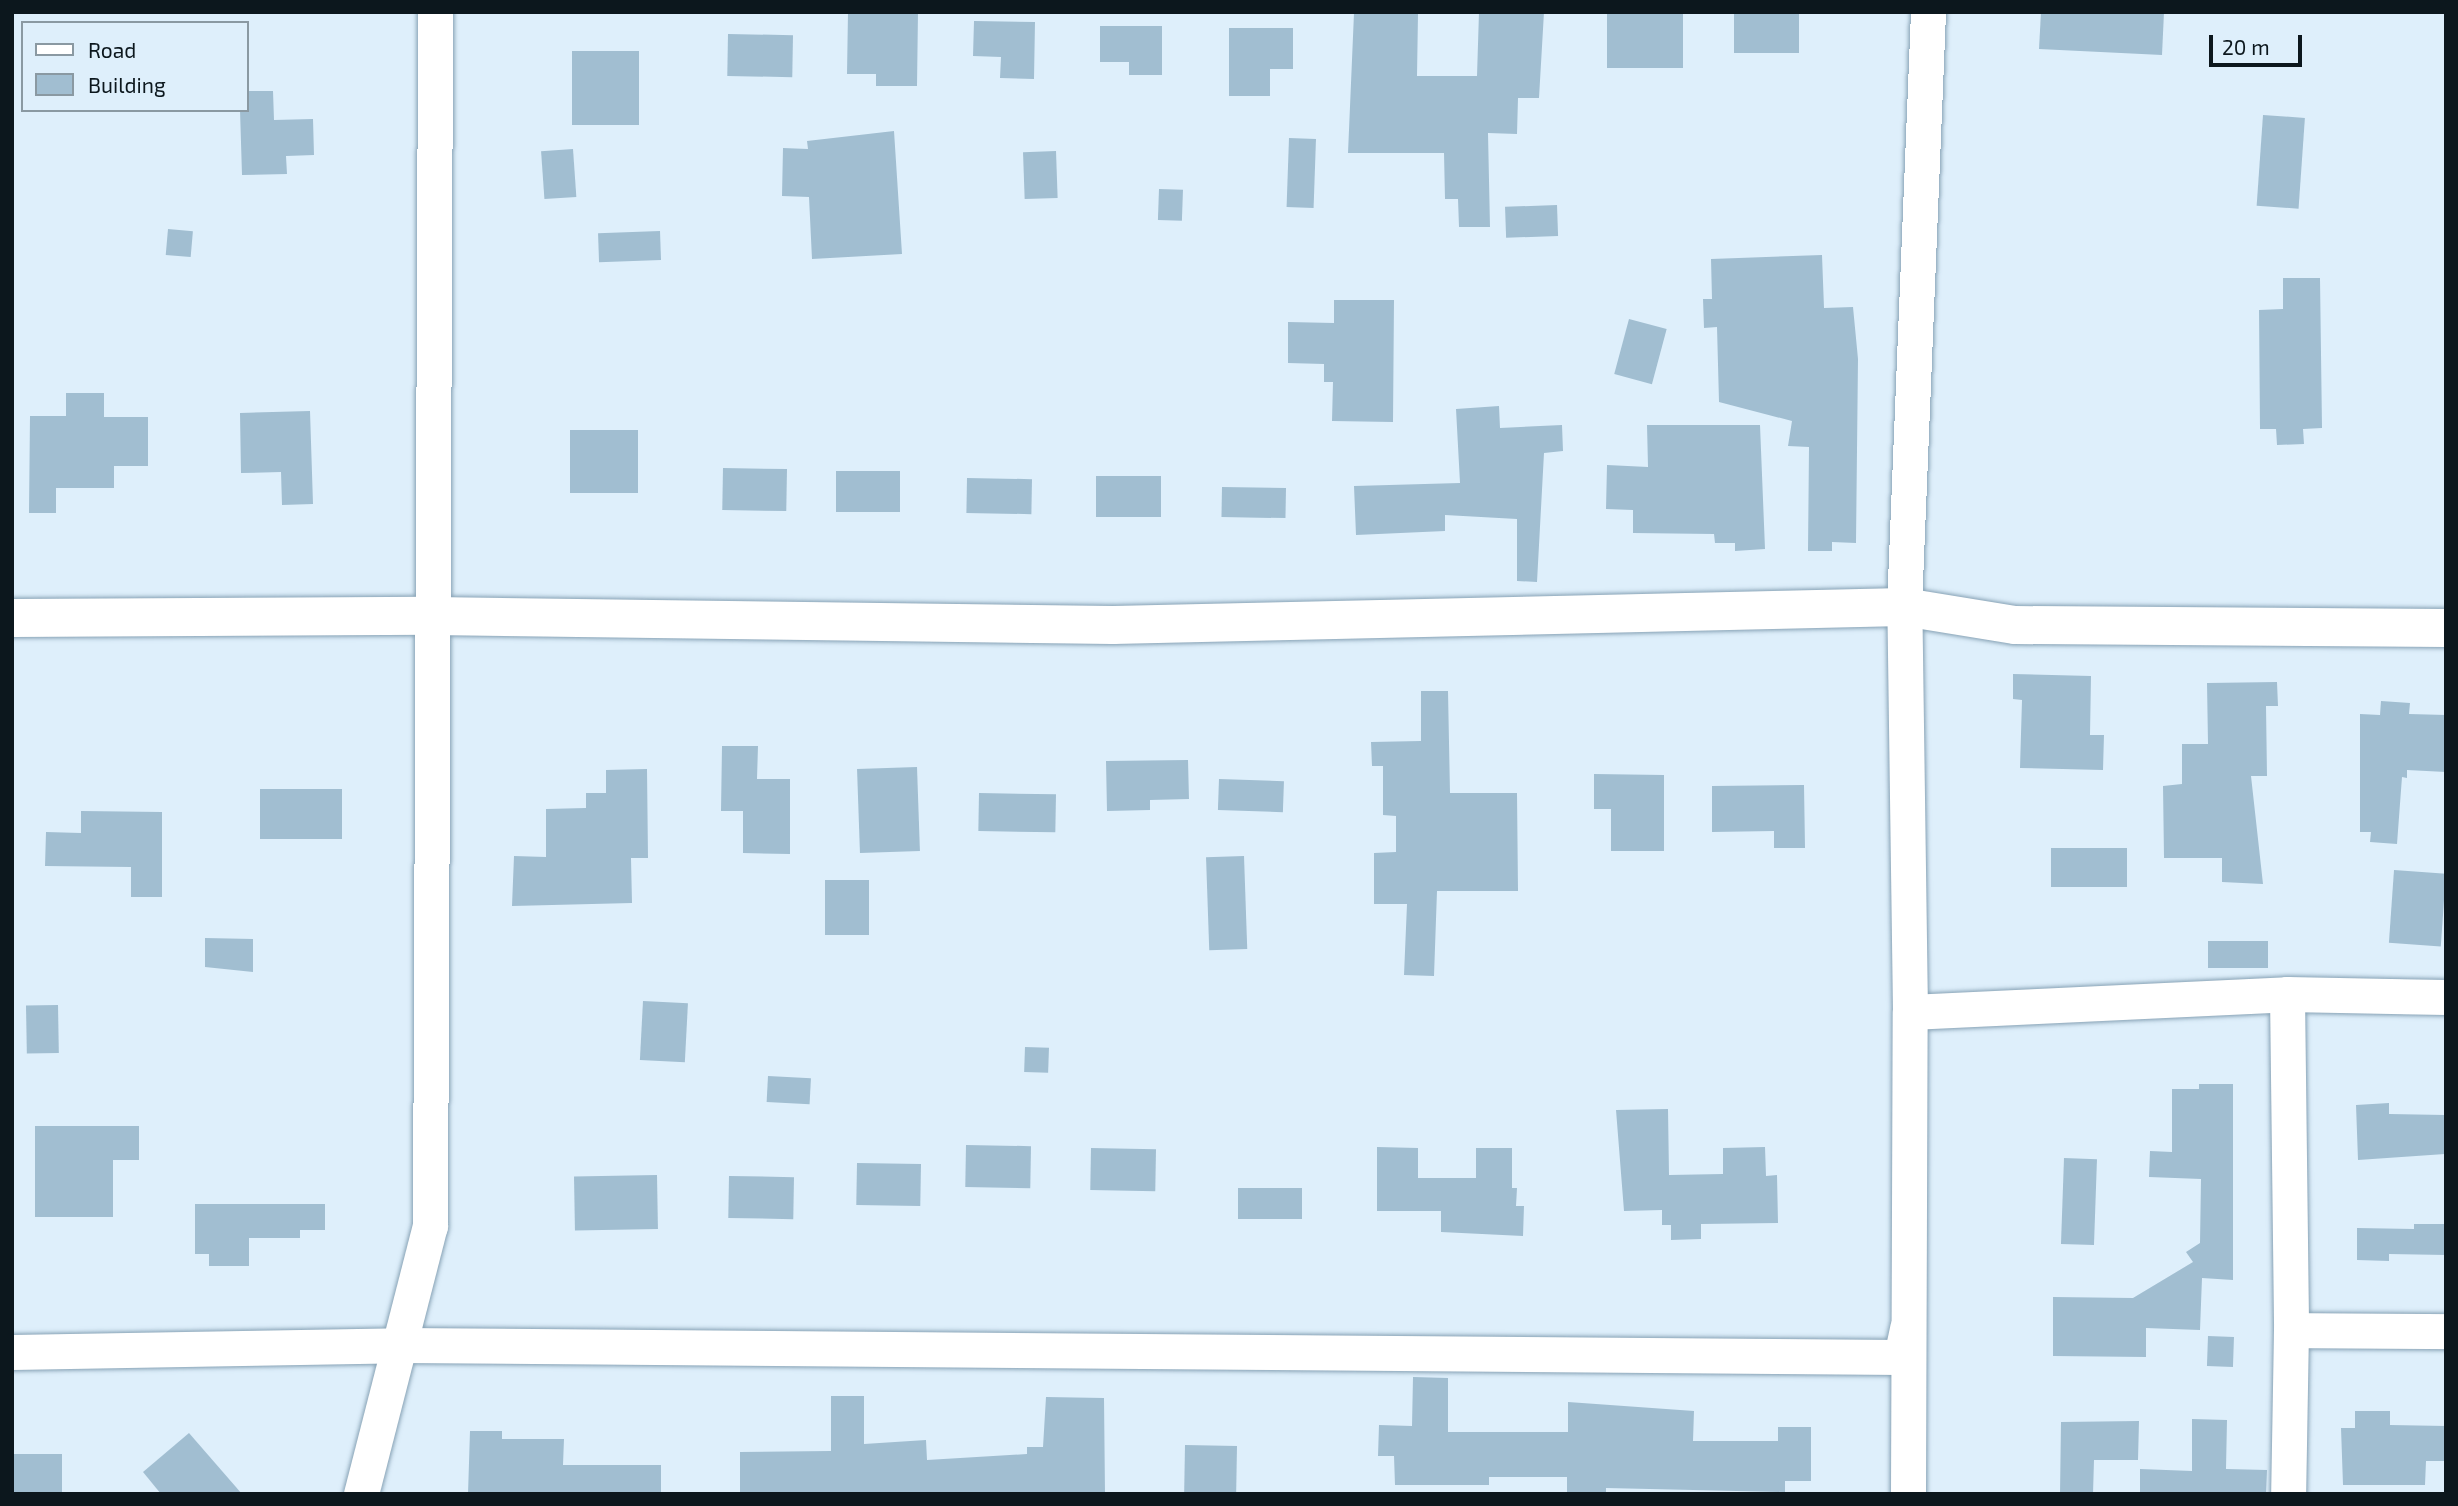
<!DOCTYPE html>
<html>
<head>
<meta charset="utf-8">
<style>
  body { margin:0 }
  #map { position:relative; width:2458px; height:1506px; overflow:hidden; background:#deeffb; font-family:"Exo 2",sans-serif }
  div>[style] { position:absolute }
  .building>* { inset:0; background:#a1bed1; transform-origin:0 0 }
  .roads { filter:drop-shadow(0 0 2px #87a2b5) drop-shadow(0 0 2px #87a2b5) }
  .minor>* { height:35px; margin:-17.5px; padding:0 17.5px; transform-origin:17.5px; border-radius:17.5px; background:#fff }
  .tertiary>* { height:38px; margin:-19px; padding:0 19px; transform-origin:19px; border-radius:19px; background:#fff }
  span { translate:-50% -50%; white-space:nowrap; text-align:center; line-height:1.15; -webkit-text-stroke:7px #deeffb; paint-order:stroke }
  .frame { position:absolute; inset:0; border:14px solid #0c171d; pointer-events:none }
  .legend { position:absolute; left:21px; top:21px; width:228px; height:91px; box-sizing:border-box; background:#deeffb; border:2px solid #8a99a2; margin:0; padding:9px 12px; list-style:none; font-size:21px; color:#0c171d }
  .legend li { display:flex; align-items:center; gap:14px; height:35px }
  .legend b { width:35px; border:2px solid #8a99a2 }
  .scale { position:absolute; left:2209px; top:35px; width:93px; height:32px; box-sizing:border-box; border:4px solid #0c171d; border-top:0; padding-left:9px; font-size:21px; line-height:24px; white-space:nowrap; color:#0c171d; -webkit-text-stroke:5px #deeffb; paint-order:stroke }
</style>
</head>
<body>
<div id="map">
  <div class="building">
    <i style="clip-path:polygon(848px 12px,918px 12px,917px 86px,876px 86px,876px 74px,847px 74px)"></i>
    <i style="clip-path:polygon(1479px 12px,1544px 12px,1539px 98px,1518px 98px,1517px 134px,1488px 133px,1490px 227px,1459px 227px,1458px 199px,1445px 199px,1444px 153px,1348px 153px,1354px 13px,1418px 14px,1417px 76px,1477px 76px)"></i>
    <i style="left:1607px;top:12px;width:76px;height:56px"></i>
    <i style="clip-path:polygon(2041px 12px,2164px 12px,2162px 55px,2039px 49px)"></i>
    <i style="left:1799px;top:14px;width:39px;height:65px;rotate:90deg"></i>
    <i style="clip-path:polygon(974px 21px,1035px 22px,1034px 79px,1000px 78px,1001px 57px,973px 56px)"></i>
    <i style="clip-path:polygon(1100px 26px,1162px 26px,1162px 75px,1129px 75px,1129px 62px,1100px 62px)"></i>
    <i style="clip-path:polygon(1229px 28px,1293px 28px,1293px 69px,1270px 69px,1270px 96px,1229px 96px)"></i>
    <i style="left:728px;top:34px;width:65px;height:42px;rotate:1deg"></i>
    <i style="left:572px;top:51px;width:67px;height:74px"></i>
    <i style="clip-path:polygon(247px 91px,273px 91px,274px 120px,313px 119px,314px 155px,286px 156px,287px 174px,242px 175px,240px 110px,247px 110px)"></i>
    <i style="left:2263px;top:115px;width:42px;height:91px;rotate:4deg"></i>
    <i style="clip-path:polygon(894px 131px,902px 254px,812px 259px,809px 197px,782px 196px,783px 148px,808px 149px,807px 141px)"></i>
    <i style="left:1289px;top:138px;width:27px;height:69px;rotate:2deg"></i>
    <i style="left:573px;top:149px;width:48px;height:32px;rotate:86deg"></i>
    <i style="left:1056px;top:151px;width:47px;height:33px;rotate:88deg"></i>
    <i style="left:1159px;top:189px;width:24px;height:31px;rotate:2deg"></i>
    <i style="left:1557px;top:205px;width:31px;height:52px;rotate:88deg"></i>
    <i style="left:168px;top:229px;width:25px;height:26px;rotate:5deg"></i>
    <i style="left:660px;top:231px;width:29px;height:62px;rotate:88deg"></i>
    <i style="clip-path:polygon(1822px 255px,1824px 308px,1853px 307px,1858px 359px,1856px 543px,1832px 542px,1832px 551px,1808px 551px,1809px 447px,1788px 446px,1792px 421px,1719px 402px,1717px 327px,1704px 328px,1703px 299px,1712px 299px,1711px 259px)"></i>
    <i style="clip-path:polygon(2283px 278px,2320px 278px,2322px 428px,2303px 429px,2304px 444px,2277px 445px,2276px 429px,2260px 429px,2259px 310px,2283px 309px)"></i>
    <i style="clip-path:polygon(1334px 300px,1394px 300px,1393px 422px,1332px 421px,1333px 382px,1324px 382px,1324px 364px,1288px 363px,1288px 322px,1334px 323px)"></i>
    <i style="left:1629px;top:319px;width:39px;height:57px;rotate:15deg"></i>
    <i style="clip-path:polygon(66px 393px,104px 393px,104px 417px,148px 417px,148px 466px,114px 466px,114px 488px,56px 488px,56px 513px,29px 513px,30px 416px,66px 416px)"></i>
    <i style="clip-path:polygon(1499px 406px,1500px 428px,1562px 425px,1563px 451px,1544px 453px,1537px 582px,1517px 581px,1517px 519px,1445px 515px,1445px 531px,1356px 535px,1354px 486px,1460px 483px,1456px 409px)"></i>
    <i style="clip-path:polygon(310px 411px,313px 504px,282px 505px,281px 472px,241px 473px,240px 413px)"></i>
    <i style="clip-path:polygon(1647px 425px,1760px 425px,1765px 549px,1735px 551px,1735px 543px,1715px 543px,1714px 534px,1633px 533px,1633px 510px,1606px 509px,1607px 465px,1648px 467px)"></i>
    <i style="left:570px;top:430px;width:68px;height:63px"></i>
    <i style="left:723px;top:468px;width:64px;height:42px;rotate:1deg"></i>
    <i style="left:836px;top:471px;width:64px;height:41px"></i>
    <i style="left:1096px;top:476px;width:65px;height:41px"></i>
    <i style="left:967px;top:478px;width:65px;height:35px;rotate:1deg"></i>
    <i style="left:1222px;top:487px;width:64px;height:30px;rotate:1deg"></i>
    <i style="clip-path:polygon(2013px 674px,2091px 676px,2090px 735px,2104px 735px,2103px 770px,2020px 768px,2022px 700px,2013px 699px)"></i>
    <i style="clip-path:polygon(2277px 682px,2278px 706px,2266px 706px,2267px 776px,2251px 776px,2263px 884px,2222px 882px,2222px 858px,2164px 858px,2163px 786px,2182px 784px,2182px 744px,2208px 744px,2207px 683px)"></i>
    <i style="clip-path:polygon(1421px 691px,1448px 691px,1450px 793px,1517px 793px,1518px 891px,1437px 891px,1434px 976px,1404px 975px,1407px 904px,1374px 904px,1374px 853px,1396px 852px,1396px 816px,1383px 815px,1383px 766px,1372px 766px,1371px 742px,1421px 741px)"></i>
    <i style="clip-path:polygon(2381px 701px,2410px 703px,2409px 714px,2446px 715px,2446px 772px,2407px 770px,2407px 778px,2402px 777px,2397px 844px,2370px 842px,2371px 832px,2360px 832px,2360px 714px,2380px 715px)"></i>
    <i style="clip-path:polygon(722px 746px,758px 746px,757px 779px,790px 779px,790px 854px,743px 853px,743px 811px,721px 811px)"></i>
    <i style="clip-path:polygon(1188px 760px,1189px 799px,1150px 800px,1150px 810px,1107px 811px,1106px 761px)"></i>
    <i style="left:917px;top:767px;width:84px;height:60px;rotate:88deg"></i>
    <i style="clip-path:polygon(647px 769px,648px 858px,631px 858px,632px 903px,512px 906px,514px 856px,546px 857px,546px 809px,586px 808px,586px 793px,606px 793px,606px 770px)"></i>
    <i style="clip-path:polygon(1594px 774px,1664px 775px,1664px 851px,1611px 851px,1611px 809px,1594px 809px)"></i>
    <i style="left:1219px;top:779px;width:65px;height:31px;rotate:2deg"></i>
    <i style="clip-path:polygon(1804px 785px,1805px 848px,1774px 848px,1774px 831px,1712px 832px,1712px 786px)"></i>
    <i style="left:260px;top:789px;width:82px;height:50px"></i>
    <i style="left:979px;top:793px;width:77px;height:38px;rotate:1deg"></i>
    <i style="clip-path:polygon(81px 811px,162px 812px,162px 897px,131px 897px,131px 867px,45px 866px,46px 832px,81px 833px)"></i>
    <i style="left:2051px;top:848px;width:76px;height:39px"></i>
    <i style="left:1244px;top:856px;width:93px;height:38px;rotate:88deg"></i>
    <i style="left:2394px;top:870px;width:52px;height:73px;rotate:4deg"></i>
    <i style="left:825px;top:880px;width:44px;height:55px"></i>
    <i style="clip-path:polygon(205px 938px,253px 939px,253px 972px,205px 967px)"></i>
    <i style="left:2268px;top:941px;width:27px;height:60px;rotate:90deg"></i>
    <i style="left:643px;top:1001px;width:45px;height:59px;rotate:3deg"></i>
    <i style="left:58px;top:1005px;width:48px;height:32px;rotate:89deg"></i>
    <i style="left:1025px;top:1047px;width:24px;height:25px;rotate:2deg"></i>
    <i style="left:768px;top:1076px;width:43px;height:26px;rotate:3deg"></i>
    <i style="clip-path:polygon(2199px 1084px,2233px 1084px,2233px 1280px,2202px 1278px,2200px 1330px,2146px 1328px,2146px 1357px,2053px 1356px,2053px 1297px,2133px 1298px,2193px 1262px,2186px 1252px,2200px 1243px,2201px 1179px,2149px 1177px,2150px 1151px,2172px 1152px,2172px 1089px,2199px 1089px)"></i>
    <i style="clip-path:polygon(2389px 1103px,2389px 1114px,2445px 1115px,2445px 1154px,2358px 1160px,2356px 1105px)"></i>
    <i style="clip-path:polygon(1668px 1109px,1669px 1175px,1723px 1174px,1723px 1148px,1765px 1147px,1766px 1176px,1777px 1175px,1778px 1223px,1701px 1224px,1701px 1239px,1671px 1240px,1671px 1225px,1662px 1225px,1662px 1210px,1624px 1211px,1616px 1110px)"></i>
    <i style="clip-path:polygon(35px 1126px,139px 1126px,139px 1160px,113px 1160px,113px 1217px,35px 1217px)"></i>
    <i style="left:966px;top:1145px;width:65px;height:42px;rotate:1deg"></i>
    <i style="clip-path:polygon(1377px 1147px,1418px 1148px,1418px 1178px,1476px 1178px,1476px 1148px,1512px 1148px,1512px 1188px,1517px 1188px,1516px 1206px,1524px 1206px,1523px 1236px,1441px 1232px,1441px 1211px,1377px 1211px)"></i>
    <i style="left:1091px;top:1148px;width:65px;height:42px;rotate:1deg"></i>
    <i style="left:2064px;top:1158px;width:33px;height:86px;rotate:2deg"></i>
    <i style="left:857px;top:1163px;width:64px;height:42px;rotate:1deg"></i>
    <i style="left:657px;top:1175px;width:54px;height:83px;rotate:89deg"></i>
    <i style="left:729px;top:1176px;width:65px;height:42px;rotate:1deg"></i>
    <i style="left:1302px;top:1188px;width:31px;height:64px;rotate:90deg"></i>
    <i style="clip-path:polygon(195px 1204px,325px 1204px,325px 1230px,300px 1230px,300px 1238px,249px 1238px,249px 1266px,209px 1266px,209px 1254px,195px 1254px)"></i>
    <i style="clip-path:polygon(2414px 1224px,2446px 1224px,2446px 1255px,2389px 1254px,2389px 1261px,2357px 1260px,2357px 1228px,2414px 1229px)"></i>
    <i style="left:2208px;top:1336px;width:26px;height:30px;rotate:2deg"></i>
    <i style="clip-path:polygon(1413px 1377px,1448px 1378px,1448px 1432px,1568px 1432px,1568px 1402px,1694px 1411px,1693px 1441px,1778px 1441px,1778px 1427px,1811px 1427px,1811px 1481px,1785px 1481px,1785px 1492px,1606px 1488px,1606px 1494px,1567px 1494px,1567px 1477px,1489px 1477px,1489px 1485px,1395px 1485px,1394px 1456px,1378px 1456px,1379px 1425px,1412px 1426px)"></i>
    <i style="clip-path:polygon(831px 1396px,864px 1396px,864px 1444px,926px 1440px,927px 1460px,1027px 1454px,1027px 1447px,1043px 1447px,1046px 1397px,1104px 1398px,1105px 1494px,740px 1494px,740px 1452px,831px 1451px)"></i>
    <i style="clip-path:polygon(2355px 1411px,2390px 1411px,2390px 1425px,2446px 1426px,2446px 1461px,2426px 1461px,2425px 1485px,2343px 1485px,2341px 1428px,2355px 1428px)"></i>
    <i style="clip-path:polygon(2192px 1419px,2227px 1420px,2226px 1469px,2267px 1470px,2266px 1494px,2140px 1494px,2140px 1469px,2192px 1471px)"></i>
    <i style="clip-path:polygon(2139px 1421px,2138px 1460px,2094px 1460px,2093px 1494px,2060px 1494px,2061px 1422px)"></i>
    <i style="clip-path:polygon(470px 1431px,502px 1431px,502px 1439px,564px 1439px,563px 1465px,661px 1465px,661px 1494px,468px 1494px)"></i>
    <i style="clip-path:polygon(189px 1433px,242px 1494px,161px 1494px,143px 1472px)"></i>
    <i style="left:1185px;top:1445px;width:52px;height:49px;rotate:1deg"></i>
    <i style="left:12px;top:1454px;width:50px;height:40px"></i>
  </div>
  <div class="roads">
    <div class="minor">
      <i style="left:2287px;top:994px;width:336px;rotate:89.3deg"></i>
      <i style="left:2291px;top:1330px;width:164px;rotate:91deg"></i>
      <i style="left:1910px;top:1012px;width:377px;rotate:-2.7deg"></i>
      <i style="left:2287px;top:994px;width:159px;rotate:1.1deg"></i>
      <i style="left:2291px;top:1330px;width:155px;rotate:0.4deg"></i>
      <i style="left:12px;top:1352px;width:389px;rotate:-1deg"></i>
      <i style="left:401px;top:1345px;width:1500px;rotate:0.46deg"></i>
      <i style="left:1901px;top:1357px;width:30px;rotate:-78deg"></i>
      <i style="left:361px;top:1494px;width:277px;rotate:-75.6deg"></i>
      <i style="left:430px;top:1226px;width:1214px;rotate:-89.76deg"></i>
      <i style="left:1908px;top:1494px;width:482px;rotate:-89.8deg"></i>
      <i style="left:1910px;top:1012px;width:405px;rotate:-90.8deg"></i>
      <i style="left:1904px;top:607px;width:595px;rotate:-87.69deg"></i>
    </div>
    <div class="tertiary">
      <i style="left:12px;top:618px;width:420px;rotate:-0.3deg"></i>
      <i style="left:432px;top:616px;width:681px;rotate:0.76deg"></i>
      <i style="left:1113px;top:625px;width:791px;rotate:-1.3deg"></i>
      <i style="left:1904px;top:607px;width:112px;rotate:9.2deg"></i>
      <i style="left:2015px;top:625px;width:431px;rotate:0.4deg"></i>
    </div>
  </div>
  <div class="frame"></div>
  <ul class="legend">
  <li><b style="height:9px;background:#fff"></b>Road</li>
  <li><b style="height:19px;background:#a1bed1"></b>Building</li>
  </ul>
  <div class="scale">20 m</div>
</div>
</body>
</html>
